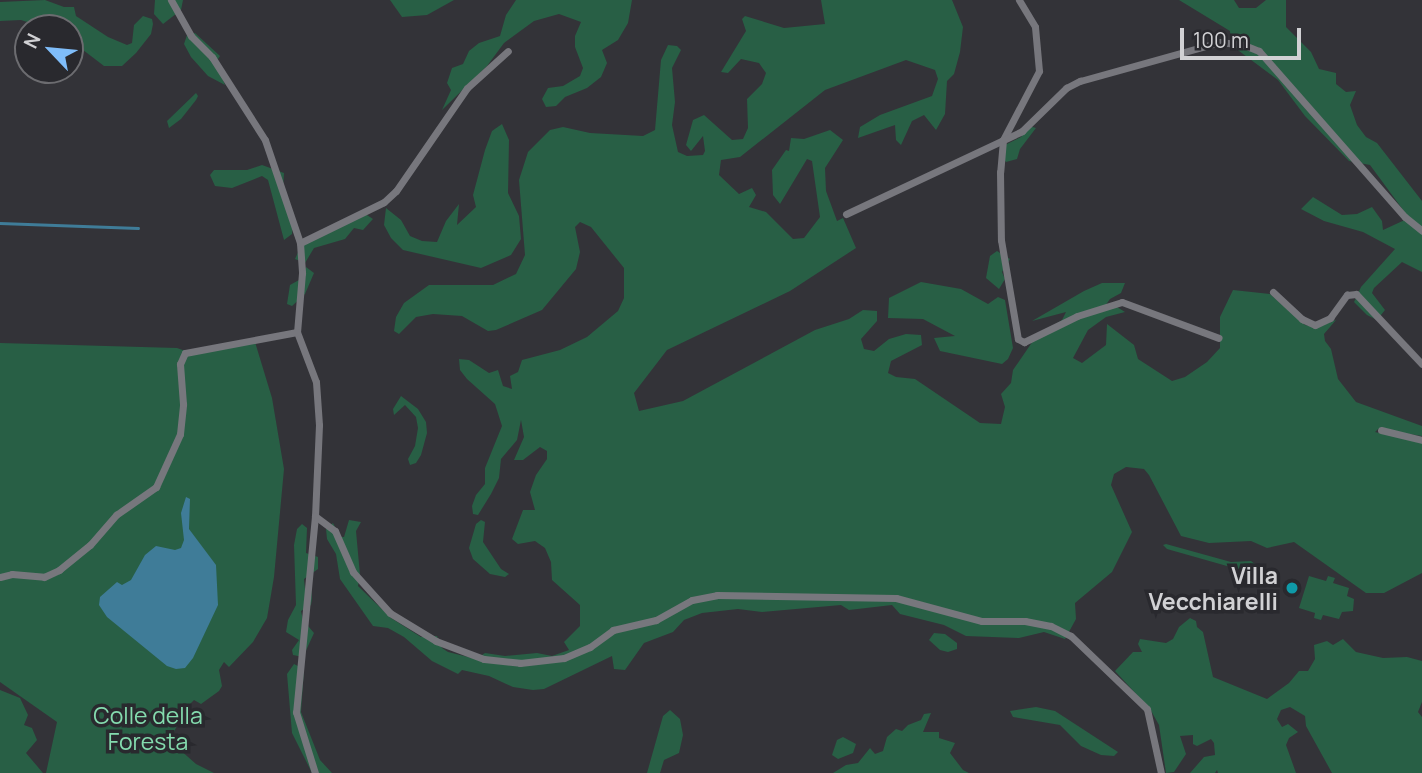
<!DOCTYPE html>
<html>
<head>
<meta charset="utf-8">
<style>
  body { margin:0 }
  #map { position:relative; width:1422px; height:773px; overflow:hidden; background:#333338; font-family:Manrope,sans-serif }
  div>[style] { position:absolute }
  .green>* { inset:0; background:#285f45 }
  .water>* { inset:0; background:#3f7c98 }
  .stream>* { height:2.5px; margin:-1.25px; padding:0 1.25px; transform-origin:1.25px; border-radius:1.25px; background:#3f7c98 }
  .minor>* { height:7px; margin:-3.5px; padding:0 3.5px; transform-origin:3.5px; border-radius:3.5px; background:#77777d }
  .dots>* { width:19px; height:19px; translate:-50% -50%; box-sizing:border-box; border:4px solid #29292e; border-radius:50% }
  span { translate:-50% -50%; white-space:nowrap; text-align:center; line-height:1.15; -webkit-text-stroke:7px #29292e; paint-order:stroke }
  .poi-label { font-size:23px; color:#d1d1d4; font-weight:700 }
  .right { translate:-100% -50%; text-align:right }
  .park-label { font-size:23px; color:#84dbae }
  .north { position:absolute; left:14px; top:14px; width:70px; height:70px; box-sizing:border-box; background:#29292e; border:2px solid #6c6c70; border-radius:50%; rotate:296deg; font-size:19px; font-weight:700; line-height:28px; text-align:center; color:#d1d1d4 }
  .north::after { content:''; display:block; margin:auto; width:24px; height:32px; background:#7fbdfa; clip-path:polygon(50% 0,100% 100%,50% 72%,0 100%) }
  .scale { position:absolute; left:1180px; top:28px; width:121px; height:32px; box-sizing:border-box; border:4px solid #d1d1d4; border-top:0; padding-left:9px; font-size:21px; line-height:24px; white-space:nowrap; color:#d1d1d4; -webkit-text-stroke:5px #29292e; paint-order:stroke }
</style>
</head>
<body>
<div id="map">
  <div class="green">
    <i style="clip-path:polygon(45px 0,64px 7px,74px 7px,76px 16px,108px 37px,127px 45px,132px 43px,134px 25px,143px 16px,152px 19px,153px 24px,151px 34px,136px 53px,122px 66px,104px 66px,70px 40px,70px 28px,46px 28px,21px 20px,0 21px,0 2px)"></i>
    <i style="clip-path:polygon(155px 0,183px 0,181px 10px,163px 24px,154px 14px)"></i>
    <i style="clip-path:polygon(390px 0,454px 0,427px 15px,402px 17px)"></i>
    <i style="clip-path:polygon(516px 0,632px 0,628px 23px,618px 40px,602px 50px,607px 63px,601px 77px,587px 88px,565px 97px,556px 106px,546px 107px,542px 99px,548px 88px,563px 86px,580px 76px,583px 68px,575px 47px,575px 36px,581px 22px,559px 14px,534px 21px,504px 43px,487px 66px,442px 110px,451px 90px,447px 83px,452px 68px,463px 64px,469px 51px,479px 43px,500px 36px,506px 15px)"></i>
    <i style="clip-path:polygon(821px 0,952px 0,963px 27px,960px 52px,954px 74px,947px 81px,945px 114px,936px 130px,924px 115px,912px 121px,901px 145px,896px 140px,895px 125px,858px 138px,860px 127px,880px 115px,932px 96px,938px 79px,935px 70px,906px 60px,825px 90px,740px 157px,721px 160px,719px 175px,739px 194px,752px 188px,756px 195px,749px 207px,766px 212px,793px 239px,804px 238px,820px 217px,812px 161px,807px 159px,780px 204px,773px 195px,772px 170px,786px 150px,789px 151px,791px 138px,804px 139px,830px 130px,843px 140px,825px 168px,826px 191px,837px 221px,843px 218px,856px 248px,790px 291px,667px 350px,634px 393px,639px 411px,683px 401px,815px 330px,849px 319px,863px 310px,877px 311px,877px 321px,861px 339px,864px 349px,874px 351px,889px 339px,906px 334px,921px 335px,922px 345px,891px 361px,888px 373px,896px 377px,915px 379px,980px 423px,1001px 424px,1005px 407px,1001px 394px,1011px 383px,1013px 370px,1035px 338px,1062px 320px,1066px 312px,1032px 321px,1084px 291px,1102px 283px,1125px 283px,1121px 293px,1110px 299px,1105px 306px,1117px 307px,1125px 312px,1106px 317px,1088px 330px,1073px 358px,1082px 363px,1106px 345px,1107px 324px,1134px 345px,1138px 359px,1172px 381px,1185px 377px,1207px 362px,1220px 348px,1220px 317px,1233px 290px,1270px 294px,1305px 325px,1314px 327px,1336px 320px,1324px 334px,1325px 341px,1331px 349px,1338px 379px,1356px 402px,1422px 426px,1422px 436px,1378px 429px,1375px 432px,1422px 443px,1422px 573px,1384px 593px,1366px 593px,1294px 542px,1267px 548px,1251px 541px,1209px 543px,1181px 536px,1149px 475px,1144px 469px,1126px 467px,1114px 474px,1111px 485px,1132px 532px,1112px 572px,1075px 603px,1076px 619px,1065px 639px,1044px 632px,1019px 638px,966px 636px,944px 625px,900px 614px,892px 605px,849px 610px,841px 605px,762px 612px,738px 609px,702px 613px,684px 620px,673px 632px,644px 643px,625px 670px,614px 669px,612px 656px,544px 689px,533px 690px,513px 687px,489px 676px,462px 670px,458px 674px,432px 661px,404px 637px,388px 628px,373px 626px,340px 579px,336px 554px,327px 539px,326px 529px,333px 523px,340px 537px,344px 537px,349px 520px,361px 522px,356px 531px,360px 575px,358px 586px,391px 618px,421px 637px,437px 636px,442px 648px,448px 652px,476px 659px,485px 653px,505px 656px,537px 653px,552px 656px,569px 650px,564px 642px,580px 626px,580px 605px,552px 580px,551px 562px,545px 548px,535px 541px,518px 544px,512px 539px,523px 510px,535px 510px,530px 492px,536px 475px,547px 459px,547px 451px,540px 447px,523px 460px,514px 460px,524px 437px,521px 420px,517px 440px,501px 459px,499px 478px,491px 494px,478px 515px,473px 514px,472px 506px,476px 495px,485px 484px,485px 468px,502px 426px,495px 404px,467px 379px,460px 370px,459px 359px,469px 360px,489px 373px,498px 370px,503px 386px,512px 389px,510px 376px,518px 372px,522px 360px,560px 350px,587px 337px,618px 311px,624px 298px,624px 268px,591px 227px,580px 222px,575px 227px,580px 252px,576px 269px,542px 310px,496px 330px,488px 331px,462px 316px,433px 314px,416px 317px,399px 334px,394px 331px,396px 317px,404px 303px,429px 285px,493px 285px,516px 274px,525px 255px,519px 180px,528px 152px,550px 130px,563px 127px,590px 133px,643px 136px,655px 130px,661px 60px,668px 45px,677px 46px,681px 50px,672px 68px,675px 102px,672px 125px,678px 152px,687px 156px,703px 155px,705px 151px,703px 136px,691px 151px,686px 145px,693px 120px,704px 115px,732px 140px,743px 139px,748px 128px,747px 99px,762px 84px,766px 73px,759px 63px,741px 59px,728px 73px,721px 72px,746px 31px,742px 19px,745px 16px,784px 28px,825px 24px)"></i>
    <i style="clip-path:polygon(1179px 0,1234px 0,1239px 8px,1256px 8px,1266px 0,1286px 0,1286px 27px,1311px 52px,1319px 69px,1336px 73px,1336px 84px,1346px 92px,1356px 91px,1350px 105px,1357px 125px,1366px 137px,1377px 143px,1422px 201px,1422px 272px,1402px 262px,1374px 288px,1372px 293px,1385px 310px,1377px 320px,1367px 315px,1354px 302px,1361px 287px,1395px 249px,1363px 232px,1324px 221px,1301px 209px,1313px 197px,1342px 215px,1357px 214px,1372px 207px,1382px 221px,1383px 230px,1409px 218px,1370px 165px,1349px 161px,1305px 116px,1278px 80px,1231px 45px,1230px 31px)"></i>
    <i style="clip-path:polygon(195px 33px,220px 56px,216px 62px,225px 85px,208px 76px,191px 57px,184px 44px,187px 35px)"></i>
    <i style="clip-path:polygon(196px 93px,198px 96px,196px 100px,181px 119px,169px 128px,167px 121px)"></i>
    <i style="clip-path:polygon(502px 124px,509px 140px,508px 193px,519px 216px,521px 239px,511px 255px,481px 268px,403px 250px,391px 238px,384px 225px,386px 208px,401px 220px,410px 236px,422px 241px,437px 242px,446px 221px,459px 204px,457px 225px,476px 207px,473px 195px,485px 150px,492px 131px)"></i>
    <i style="clip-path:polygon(1029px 126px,1036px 128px,1020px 149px,1017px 159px,1006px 162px,1001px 156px,1003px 146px,1021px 137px)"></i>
    <i style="clip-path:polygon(262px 165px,284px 173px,283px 189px,294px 214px,292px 234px,284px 240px,268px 180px,262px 176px,232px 188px,215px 186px,210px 175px,214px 170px,247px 170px)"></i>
    <i style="clip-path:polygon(364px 213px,373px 219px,363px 230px,354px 228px,345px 239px,314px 248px,305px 263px,295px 259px,301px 246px)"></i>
    <i style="clip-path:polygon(997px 251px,1010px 259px,1002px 272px,1005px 279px,999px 289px,986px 278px,990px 256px)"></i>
    <i style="clip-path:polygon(306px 267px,314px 273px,305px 294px,292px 306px,287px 304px,290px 285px,299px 280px)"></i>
    <i style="clip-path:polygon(921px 282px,961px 289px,988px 304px,998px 297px,1005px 300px,1013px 348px,1008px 359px,1002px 364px,940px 351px,934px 338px,955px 336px,923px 319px,888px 318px,889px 298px)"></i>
    <i style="clip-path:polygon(255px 342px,272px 398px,284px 469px,274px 577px,267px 618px,253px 642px,229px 667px,224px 662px,219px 670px,222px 686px,219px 691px,201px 704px,194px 700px,184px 710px,170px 741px,196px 764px,214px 773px,46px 773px,57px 722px,0 682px,0 343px,177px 348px,191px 353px)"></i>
    <i style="clip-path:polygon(401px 396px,418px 409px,426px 422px,427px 433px,421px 455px,416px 463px,410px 465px,408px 459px,415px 446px,418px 428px,416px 417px,405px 405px,394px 415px,393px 409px)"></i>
    <i style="clip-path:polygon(481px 520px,485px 522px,483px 542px,501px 569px,509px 574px,505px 577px,490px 574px,473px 559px,469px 548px,476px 524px)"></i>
    <i style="clip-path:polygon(302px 524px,307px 528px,306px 553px,318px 557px,318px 569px,304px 579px,305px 589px,311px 587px,312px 599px,311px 605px,301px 611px,303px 620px,314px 633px,303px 657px,293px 655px,292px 650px,299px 640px,286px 632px,288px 620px,296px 605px,294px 545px,297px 529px)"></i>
    <i style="clip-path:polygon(1166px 544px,1231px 562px,1251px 561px,1255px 564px,1242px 570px,1234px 568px,1167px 549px,1163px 545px)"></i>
    <i style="clip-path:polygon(1309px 576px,1326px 581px,1328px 576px,1335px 578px,1333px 583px,1349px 588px,1347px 596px,1354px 599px,1353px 611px,1342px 612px,1339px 619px,1323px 615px,1321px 620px,1314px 618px,1315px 613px,1299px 608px)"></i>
    <i style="clip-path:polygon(1190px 618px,1196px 621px,1197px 627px,1203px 632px,1213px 677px,1267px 699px,1289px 683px,1299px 671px,1308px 671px,1315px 659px,1314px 645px,1327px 641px,1333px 645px,1343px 639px,1356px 652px,1383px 658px,1407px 657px,1422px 661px,1422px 702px,1418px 712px,1422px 717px,1422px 773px,1332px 773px,1306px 726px,1305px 716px,1290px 707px,1281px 710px,1277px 719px,1282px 727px,1288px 724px,1298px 732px,1289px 738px,1286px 745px,1296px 773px,1218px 773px,1217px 770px,1215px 773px,1190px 773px,1204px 757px,1215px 755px,1214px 743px,1211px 739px,1197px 746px,1193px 744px,1193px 735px,1180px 736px,1186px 754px,1174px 772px,1166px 773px,1159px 725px,1150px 709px,1115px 671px,1133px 652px,1142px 652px,1138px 644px,1140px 639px,1166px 643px,1173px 639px,1179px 627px)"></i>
    <i style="clip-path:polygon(934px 633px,945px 634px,957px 643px,957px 649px,948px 652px,940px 650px,929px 640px)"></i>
    <i style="clip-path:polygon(294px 664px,304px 669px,301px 712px,320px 760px,332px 773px,312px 773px,292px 733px,287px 674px)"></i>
    <i style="clip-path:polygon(0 690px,20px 698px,28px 715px,24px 725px,32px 728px,37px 740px,26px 753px,43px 773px,0 773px)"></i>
    <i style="clip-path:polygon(1036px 707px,1055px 711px,1118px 752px,1114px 756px,1101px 755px,1081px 746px,1060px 725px,1013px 717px,1010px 711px)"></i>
    <i style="clip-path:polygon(670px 710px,680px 719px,683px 735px,679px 753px,664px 760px,660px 773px,647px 773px,663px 716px)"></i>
    <i style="clip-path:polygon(931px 713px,923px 732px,939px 732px,939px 738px,955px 743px,950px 753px,963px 770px,969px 773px,833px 773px,846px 765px,858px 763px,870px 748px,875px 754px,883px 751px,887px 737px,896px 729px,902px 731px,908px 725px,921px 720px,924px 714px)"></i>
    <i style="clip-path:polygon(843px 737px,856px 744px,853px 753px,838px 759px,832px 755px,837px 740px)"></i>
  </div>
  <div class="water">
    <i style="clip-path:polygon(186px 497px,190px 499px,189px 529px,216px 565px,218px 605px,193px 658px,185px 668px,176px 669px,167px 666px,107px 617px,99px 605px,100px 597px,117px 582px,122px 585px,131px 580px,145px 555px,156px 546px,175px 550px,181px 548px,184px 540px,181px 513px)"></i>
  </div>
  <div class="stream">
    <i style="left:0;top:223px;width:138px;rotate:2.1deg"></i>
  </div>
  <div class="minor">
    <i style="left:171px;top:0;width:41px;rotate:60.9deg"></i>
    <i style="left:191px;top:36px;width:30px;rotate:45deg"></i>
    <i style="left:212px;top:57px;width:98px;rotate:57.4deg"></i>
    <i style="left:265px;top:140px;width:109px;rotate:71.2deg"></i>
    <i style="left:300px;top:243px;width:30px;rotate:86deg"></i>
    <i style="left:302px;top:273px;width:59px;rotate:94.8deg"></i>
    <i style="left:297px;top:332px;width:53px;rotate:69.2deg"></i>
    <i style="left:316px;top:382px;width:43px;rotate:86deg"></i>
    <i style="left:319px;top:425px;width:91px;rotate:92.5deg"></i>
    <i style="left:315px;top:516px;width:197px;rotate:95.5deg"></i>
    <i style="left:296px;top:712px;width:64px;rotate:72.7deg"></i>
    <i style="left:1019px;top:0;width:31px;rotate:59deg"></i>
    <i style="left:1035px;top:27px;width:44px;rotate:84.8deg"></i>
    <i style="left:1039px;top:71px;width:78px;rotate:117.6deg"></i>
    <i style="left:1003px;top:140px;width:32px;rotate:95deg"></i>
    <i style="left:1000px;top:172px;width:68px;rotate:89.2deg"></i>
    <i style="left:1001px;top:240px;width:100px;rotate:80.3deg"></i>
    <i style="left:1018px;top:339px;width:7px;rotate:27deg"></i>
    <i style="left:1024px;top:342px;width:59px;rotate:-26.1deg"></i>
    <i style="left:1077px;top:316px;width:47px;rotate:-17.3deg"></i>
    <i style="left:1122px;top:302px;width:103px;rotate:20.4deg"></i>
    <i style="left:846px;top:214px;width:195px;rotate:-25.2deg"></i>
    <i style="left:1022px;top:131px;width:62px;rotate:-44.3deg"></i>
    <i style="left:1066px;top:88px;width:16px;rotate:-27deg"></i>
    <i style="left:1080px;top:81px;width:145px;rotate:-15.6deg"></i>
    <i style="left:1220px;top:42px;width:24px;rotate:7deg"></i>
    <i style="left:1244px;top:45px;width:16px;rotate:22deg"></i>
    <i style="left:1259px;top:51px;width:221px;rotate:48.7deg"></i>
    <i style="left:1405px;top:217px;width:22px;rotate:39deg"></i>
    <i style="left:300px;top:243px;width:93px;rotate:-26deg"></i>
    <i style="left:384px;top:202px;width:16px;rotate:-43deg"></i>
    <i style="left:396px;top:191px;width:125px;rotate:-55.4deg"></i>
    <i style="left:467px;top:88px;width:55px;rotate:-42.1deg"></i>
    <i style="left:1273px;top:292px;width:40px;rotate:43deg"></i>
    <i style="left:1302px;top:319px;width:14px;rotate:25deg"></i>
    <i style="left:1315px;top:325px;width:17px;rotate:-25deg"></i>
    <i style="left:1330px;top:318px;width:29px;rotate:-54deg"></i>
    <i style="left:1347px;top:295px;width:9px;rotate:-6deg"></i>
    <i style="left:1356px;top:294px;width:96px;rotate:46.7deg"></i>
    <i style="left:1381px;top:430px;width:42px;rotate:13.7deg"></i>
    <i style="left:315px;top:516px;width:25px;rotate:37deg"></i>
    <i style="left:335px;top:531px;width:45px;rotate:66.3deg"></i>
    <i style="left:353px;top:572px;width:55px;rotate:47.9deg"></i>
    <i style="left:390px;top:613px;width:54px;rotate:31.3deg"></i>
    <i style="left:436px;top:641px;width:51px;rotate:20.6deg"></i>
    <i style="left:484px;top:659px;width:36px;rotate:6deg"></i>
    <i style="left:520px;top:663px;width:44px;rotate:-6.5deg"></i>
    <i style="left:564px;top:658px;width:28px;rotate:-23deg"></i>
    <i style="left:590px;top:647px;width:29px;rotate:-36deg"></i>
    <i style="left:613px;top:630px;width:44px;rotate:-13.1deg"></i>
    <i style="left:656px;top:620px;width:41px;rotate:-29.1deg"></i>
    <i style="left:692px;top:600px;width:25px;rotate:-11deg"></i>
    <i style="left:717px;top:595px;width:179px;rotate:1deg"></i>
    <i style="left:896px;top:598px;width:89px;rotate:15deg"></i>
    <i style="left:982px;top:621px;width:43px"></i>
    <i style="left:1025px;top:621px;width:26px;rotate:11deg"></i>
    <i style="left:1051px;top:626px;width:22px;rotate:27deg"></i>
    <i style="left:1071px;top:636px;width:105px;rotate:43.8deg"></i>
    <i style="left:1147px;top:709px;width:66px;rotate:77.7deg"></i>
    <i style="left:0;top:577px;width:12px;rotate:-14deg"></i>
    <i style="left:12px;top:574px;width:32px;rotate:5deg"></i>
    <i style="left:44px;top:577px;width:17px;rotate:-25deg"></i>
    <i style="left:59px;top:570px;width:40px;rotate:-39deg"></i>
    <i style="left:90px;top:545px;width:40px;rotate:-49deg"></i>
    <i style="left:116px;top:515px;width:49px;rotate:-35deg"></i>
    <i style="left:156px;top:487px;width:58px;rotate:-65.6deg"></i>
    <i style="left:180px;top:434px;width:30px;rotate:-84deg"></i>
    <i style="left:183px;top:404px;width:40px;rotate:-94.3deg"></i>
    <i style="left:180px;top:364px;width:12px;rotate:-66deg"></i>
    <i style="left:185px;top:353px;width:114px;rotate:-10.6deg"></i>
  </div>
  <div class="dots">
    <i style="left:1292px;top:588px;background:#0f9aa8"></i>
  </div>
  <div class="poi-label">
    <span class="right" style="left:1278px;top:588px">Villa<br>Vecchiarelli</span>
  </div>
  <div class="park-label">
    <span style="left:148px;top:728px">Colle della<br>Foresta</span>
  </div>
  <div class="north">N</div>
  <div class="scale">100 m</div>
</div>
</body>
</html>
